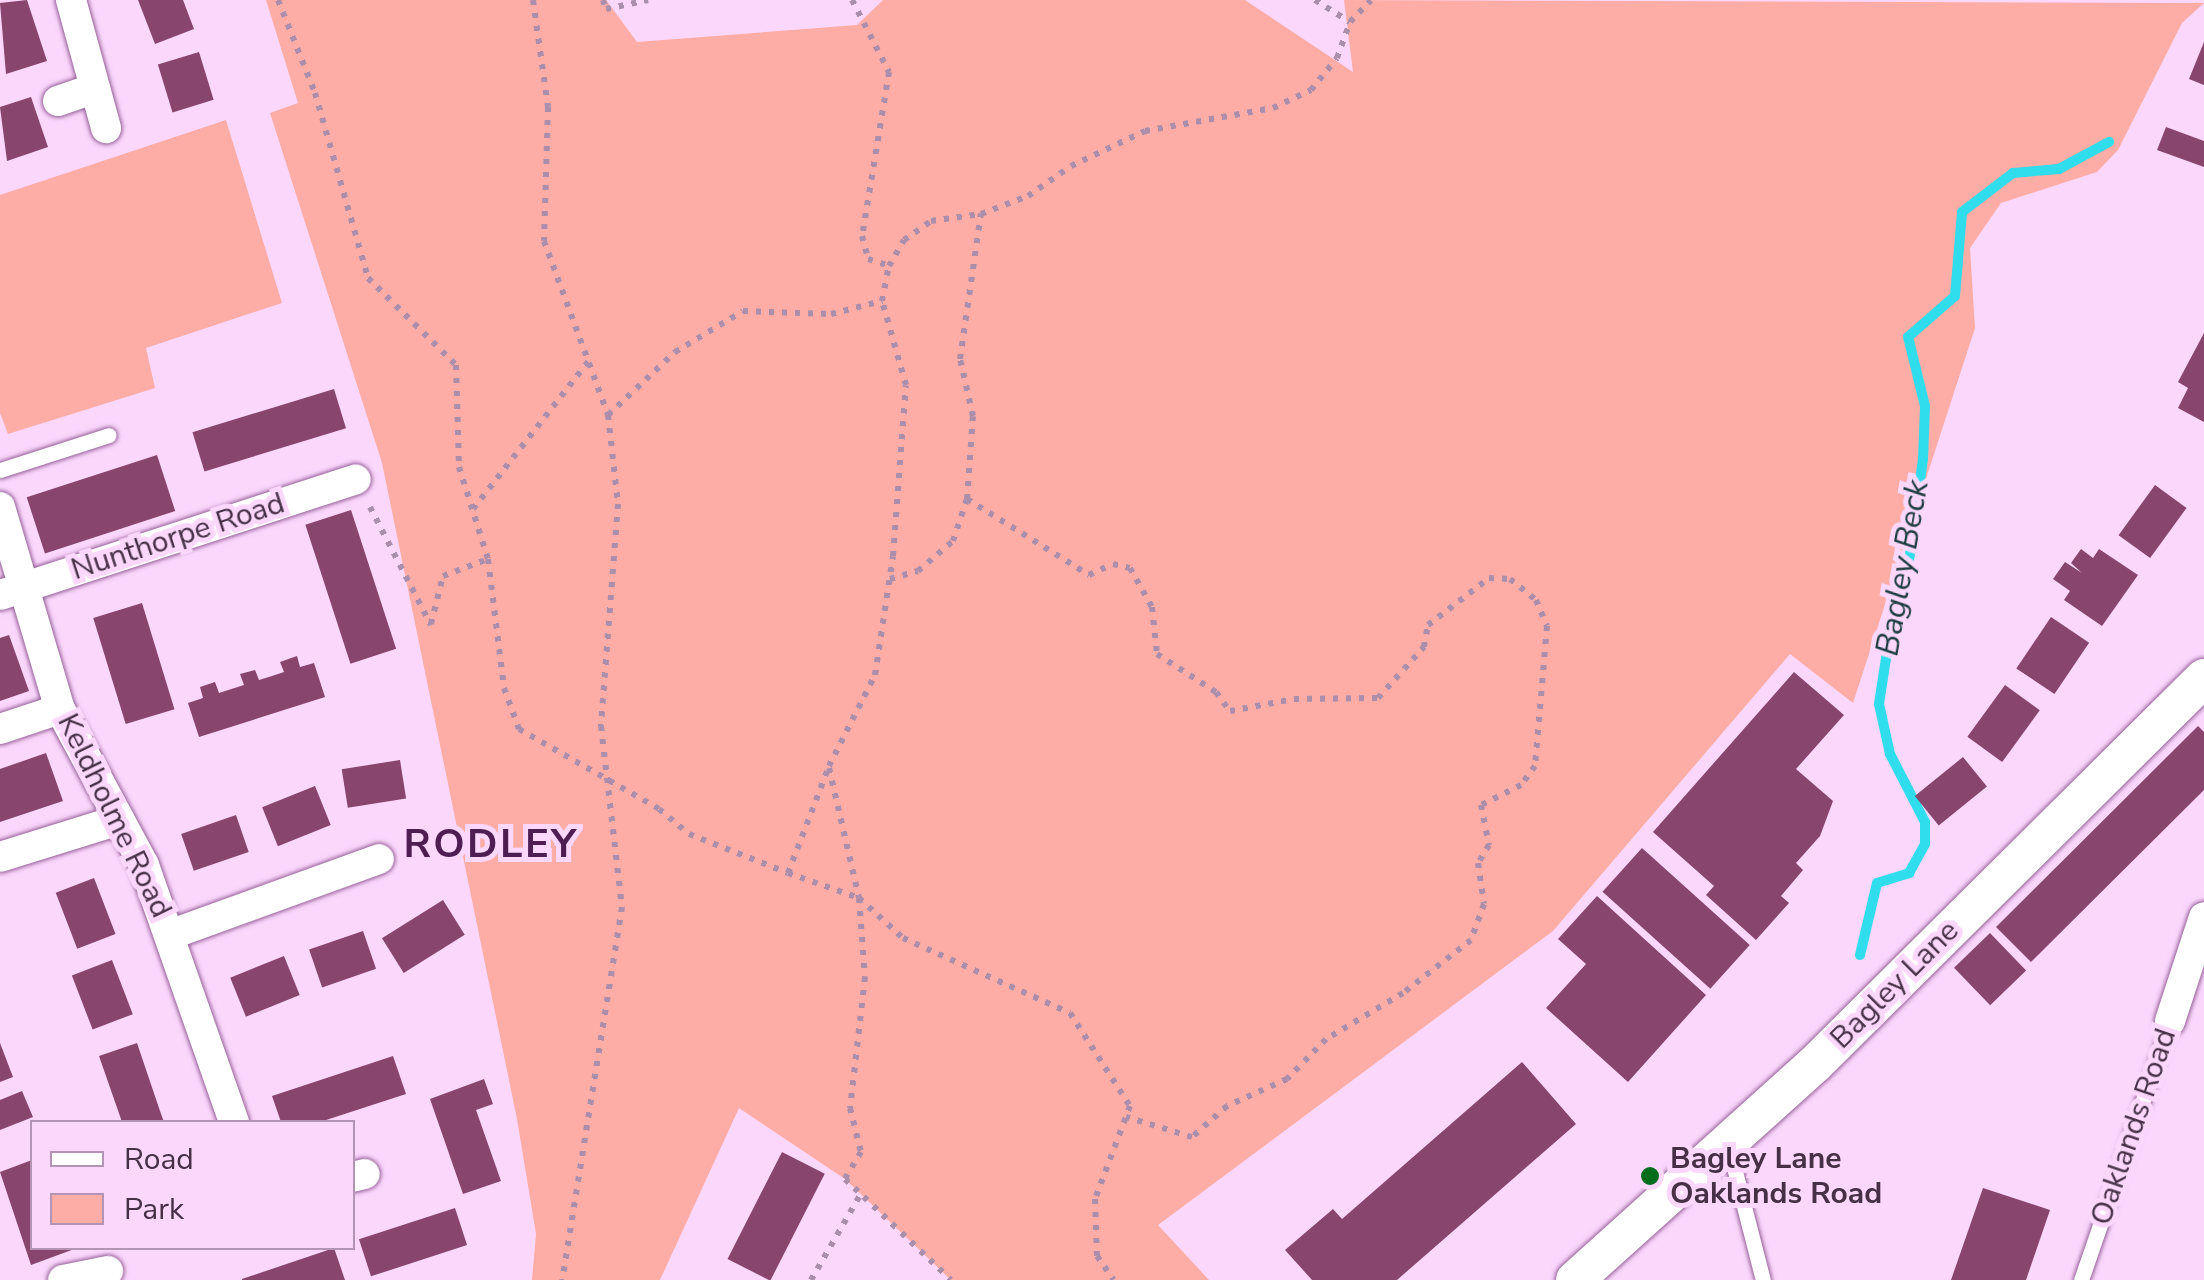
<!DOCTYPE html>
<html>
<head>
<meta charset="utf-8">
<style>
  body { margin:0 }
  #map { position:relative; width:2204px; height:1280px; overflow:hidden; background:#fbd7fc; font-family:"Nunito Sans",sans-serif }
  div>[style] { position:absolute }
  .green>* { inset:0; background:#fdada6 }
  .stream>* { height:10px; margin:-5px; padding:0 5px; transform-origin:5px; border-radius:5px; background:#30dded }
  .building>* { inset:0; background:#88456d; transform-origin:0 0 }
  .path>* { height:6px; margin-top:-3px; transform-origin:0; background:repeating-linear-gradient(90deg,#ab8dac 0 5px,transparent 0 13px) }
  .roads { filter:drop-shadow(0 0 2px #956098) drop-shadow(0 0 2px #956098) }
  .service>* { height:15px; margin:-7.5px; padding:0 7.5px; transform-origin:7.5px; border-radius:7.5px; background:#fff }
  .minor>* { height:30px; margin:-15px; padding:0 15px; transform-origin:15px; border-radius:15px; background:#fff }
  .tertiary>* { height:38px; margin:-19px; padding:0 19px; transform-origin:19px; border-radius:19px; background:#fff }
  .dots>* { width:28px; height:28px; translate:-50% -50%; box-sizing:border-box; border:5px solid #fbd7fc; border-radius:50% }
  span { translate:-50% -50%; white-space:nowrap; text-align:center; line-height:1.15; -webkit-text-stroke:10px #fbd7fc; paint-order:stroke }
  .street-label { font-size:30px; color:#462f47 }
  .poi-label { font-size:30px; color:#462f47; font-weight:700 }
  .left { translate:0 -50%; text-align:left }
  .water-label { font-size:32px; color:#1b3c40; font-style:italic }
  .district-label { font-size:40px; color:#4e1e52; font-weight:700; letter-spacing:2.5px }
  .legend { position:absolute; left:30px; top:1120px; width:325px; height:130px; box-sizing:border-box; background:#fbd7fc; border:2px solid #b394b4; margin:0; padding:12px 18px; list-style:none; font-size:30px; color:#462f47 }
  .legend li { display:flex; align-items:center; gap:20px; height:50px }
  .legend b { width:50px; border:2px solid #b394b4 }
</style>
</head>
<body>
<div id="map">
  <div class="green">
    <i style="clip-path:polygon(266px 0,606px 0,637px 42px,857px 25px,883px 0,1245px 0,1353px 72px,1344px 0,2204px 3px,2182px 23px,2118px 150px,2097px 172px,2001px 203px,1970px 248px,1975px 328px,1853px 703px,1790px 654px,1553px 931px,1158px 1225px,1209px 1280px,951px 1280px,845px 1179px,739px 1108px,660px 1280px,532px 1280px,536px 1234px,517px 1119px,382px 463px,270px 113px,298px 103px)"></i>
    <i style="clip-path:polygon(226px 120px,282px 303px,146px 348px,155px 388px,8px 434px,0 413px,0 195px)"></i>
  </div>
  <div class="stream">
    <i style="left:1860px;top:955px;width:74px;rotate:-76.7deg"></i>
    <i style="left:1877px;top:883px;width:34px;rotate:-17deg"></i>
    <i style="left:1909px;top:873px;width:33px;rotate:-61deg"></i>
    <i style="left:1925px;top:844px;width:22px;rotate:-90deg"></i>
    <i style="left:1925px;top:822px;width:76px;rotate:-117.2deg"></i>
    <i style="left:1890px;top:754px;width:51px;rotate:-102.4deg"></i>
    <i style="left:1879px;top:704px;width:86px;rotate:-81.3deg"></i>
    <i style="left:1892px;top:619px;width:60px;rotate:-73.7deg"></i>
    <i style="left:1909px;top:561px;width:103px;rotate:-82.2deg"></i>
    <i style="left:1923px;top:459px;width:53px;rotate:-87.8deg"></i>
    <i style="left:1925px;top:406px;width:71px;rotate:-103.8deg"></i>
    <i style="left:1908px;top:337px;width:62px;rotate:-41.1deg"></i>
    <i style="left:1955px;top:296px;width:84px;rotate:-85.2deg"></i>
    <i style="left:1962px;top:212px;width:64px;rotate:-37.4deg"></i>
    <i style="left:2013px;top:173px;width:46px;rotate:-5deg"></i>
    <i style="left:2059px;top:169px;width:57px;rotate:-28.4deg"></i>
  </div>
  <div class="building">
    <i style="clip-path:polygon(27px 0,47px 61px,6px 74px,0 3px)"></i>
    <i style="clip-path:polygon(138px 0,183px 0,194px 29px,155px 44px)"></i>
    <i style="clip-path:polygon(2204px 42px,2204px 85px,2189px 79px)"></i>
    <i style="left:199px;top:52px;width:50px;height:43px;rotate:73deg"></i>
    <i style="clip-path:polygon(31px 97px,48px 147px,7px 161px,0 107px)"></i>
    <i style="clip-path:polygon(2166px 127px,2204px 141px,2204px 167px,2157px 150px)"></i>
    <i style="clip-path:polygon(2204px 333px,2204px 422px,2178px 408px,2188px 388px,2178px 382px)"></i>
    <i style="left:334px;top:389px;width:41px;height:148px;rotate:73deg"></i>
    <i style="left:157px;top:455px;width:59px;height:137px;rotate:72deg"></i>
    <i style="left:2155px;top:485px;width:39px;height:62px;rotate:36deg"></i>
    <i style="left:351px;top:510px;width:146px;height:48px;rotate:72deg"></i>
    <i style="clip-path:polygon(2081px 549px,2093px 558px,2099px 549px,2138px 575px,2102px 626px,2064px 600px,2070px 591px,2053px 579px,2065px 562px,2082px 573px,2071px 563px)"></i>
    <i style="left:142px;top:603px;width:111px;height:51px;rotate:73deg"></i>
    <i style="left:2051px;top:617px;width:46px;height:62px;rotate:34deg"></i>
    <i style="clip-path:polygon(9px 635px,29px 691px,0 701px,0 638px)"></i>
    <i style="clip-path:polygon(297px 656px,300px 667px,314px 663px,325px 697px,199px 737px,188px 703px,203px 698px,200px 687px,215px 682px,219px 693px,244px 685px,240px 674px,255px 670px,259px 680px,272px 676px,284px 672px,280px 662px)"></i>
    <i style="clip-path:polygon(1794px 672px,1844px 715px,1796px 769px,1833px 801px,1820px 836px,1796px 863px,1803px 870px,1781px 896px,1789px 903px,1756px 940px,1706px 895px,1714px 886px,1653px 832px)"></i>
    <i style="left:2005px;top:685px;width:43px;height:64px;rotate:36deg"></i>
    <i style="clip-path:polygon(2198px 726px,2204px 732px,2204px 790px,2031px 962px,1996px 927px)"></i>
    <i style="clip-path:polygon(46px 753px,63px 801px,0 822px,0 769px)"></i>
    <i style="left:1963px;top:757px;width:38px;height:62px;rotate:51deg"></i>
    <i style="left:400px;top:760px;width:39px;height:59px;rotate:81deg"></i>
    <i style="left:315px;top:786px;width:42px;height:57px;rotate:68deg"></i>
    <i style="left:236px;top:815px;width:39px;height:58px;rotate:71deg"></i>
    <i style="left:1642px;top:848px;width:145px;height:59px;rotate:42deg"></i>
    <i style="left:94px;top:878px;width:60px;height:41px;rotate:69deg"></i>
    <i style="clip-path:polygon(1597px 896px,1706px 995px,1628px 1082px,1546px 1008px,1586px 964px,1558px 939px)"></i>
    <i style="left:443px;top:900px;width:41px;height:72px;rotate:58deg"></i>
    <i style="left:363px;top:931px;width:40px;height:57px;rotate:71deg"></i>
    <i style="left:1990px;top:933px;width:52px;height:50px;rotate:46deg"></i>
    <i style="left:284px;top:956px;width:42px;height:58px;rotate:68deg"></i>
    <i style="left:112px;top:960px;width:58px;height:43px;rotate:69deg"></i>
    <i style="clip-path:polygon(0 1043px,13px 1077px,0 1082px)"></i>
    <i style="clip-path:polygon(137px 1043px,160px 1111px,164px 1122px,122px 1122px,99px 1056px)"></i>
    <i style="clip-path:polygon(393px 1056px,406px 1094px,320px 1122px,281px 1122px,272px 1096px)"></i>
    <i style="clip-path:polygon(1522px 1062px,1576px 1124px,1397px 1280px,1312px 1280px,1285px 1250px,1333px 1209px,1342px 1219px)"></i>
    <i style="clip-path:polygon(484px 1079px,493px 1104px,476px 1110px,501px 1181px,463px 1194px,430px 1099px)"></i>
    <i style="clip-path:polygon(22px 1091px,33px 1117px,0 1130px,0 1100px)"></i>
    <i style="left:782px;top:1152px;width:48px;height:120px;rotate:27deg"></i>
    <i style="clip-path:polygon(32px 1160px,32px 1248px,77px 1248px,31px 1265px,0 1172px)"></i>
    <i style="clip-path:polygon(1983px 1188px,2050px 1210px,2026px 1280px,1951px 1280px)"></i>
    <i style="left:455px;top:1208px;width:39px;height:101px;rotate:72deg"></i>
    <i style="clip-path:polygon(334px 1248px,345px 1280px,242px 1280px,242px 1279px)"></i>
  </div>
  <div class="path">
    <i style="left:278px;top:0;width:100px;rotate:68.3deg"></i>
    <i style="left:315px;top:93px;width:192px;rotate:74deg"></i>
    <i style="left:368px;top:278px;width:124px;rotate:44.7deg"></i>
    <i style="left:456px;top:365px;width:102px;rotate:88.3deg"></i>
    <i style="left:459px;top:467px;width:96px;rotate:72.5deg"></i>
    <i style="left:488px;top:559px;width:130px;rotate:82.9deg"></i>
    <i style="left:504px;top:688px;width:44px;rotate:69.9deg"></i>
    <i style="left:519px;top:729px;width:161px;rotate:29.7deg"></i>
    <i style="left:659px;top:809px;width:39px;rotate:40deg"></i>
    <i style="left:689px;top:834px;width:106px;rotate:21.5deg"></i>
    <i style="left:788px;top:873px;width:115px;rotate:-69deg"></i>
    <i style="left:829px;top:766px;width:102px;rotate:-63.2deg"></i>
    <i style="left:875px;top:675px;width:120px;rotate:-81.4deg"></i>
    <i style="left:893px;top:556px;width:171px;rotate:-85.7deg"></i>
    <i style="left:906px;top:385px;width:87px;rotate:-105.9deg"></i>
    <i style="left:533px;top:0;width:108px;rotate:82deg"></i>
    <i style="left:548px;top:107px;width:134px;rotate:91.7deg"></i>
    <i style="left:544px;top:241px;width:185px;rotate:69.8deg"></i>
    <i style="left:608px;top:415px;width:90px;rotate:83.6deg"></i>
    <i style="left:618px;top:504px;width:223px;rotate:94.4deg"></i>
    <i style="left:601px;top:726px;width:182px;rotate:83.4deg"></i>
    <i style="left:622px;top:907px;width:378px;rotate:99.1deg"></i>
    <i style="left:603px;top:0;width:9px;rotate:72deg"></i>
    <i style="left:606px;top:9px;width:43px;rotate:-12.1deg"></i>
    <i style="left:852px;top:0;width:81px;rotate:62.8deg"></i>
    <i style="left:889px;top:72px;width:166px;rotate:99.3deg"></i>
    <i style="left:862px;top:236px;width:24px;rotate:75deg"></i>
    <i style="left:868px;top:259px;width:22px;rotate:18deg"></i>
    <i style="left:1315px;top:0;width:41px;rotate:32.2deg"></i>
    <i style="left:882px;top:301px;width:36px;rotate:-79deg"></i>
    <i style="left:889px;top:266px;width:30px;rotate:-60deg"></i>
    <i style="left:904px;top:240px;width:33px;rotate:-35deg"></i>
    <i style="left:931px;top:221px;width:50px;rotate:-8deg"></i>
    <i style="left:981px;top:214px;width:50px;rotate:-21deg"></i>
    <i style="left:1028px;top:196px;width:52px;rotate:-34.9deg"></i>
    <i style="left:1071px;top:166px;width:82px;rotate:-25.3deg"></i>
    <i style="left:1145px;top:131px;width:130px;rotate:-10.2deg"></i>
    <i style="left:1273px;top:108px;width:42px;rotate:-25.3deg"></i>
    <i style="left:1311px;top:90px;width:41px;rotate:-50.9deg"></i>
    <i style="left:1337px;top:58px;width:38px;rotate:-70deg"></i>
    <i style="left:1350px;top:22px;width:30px;rotate:-46deg"></i>
    <i style="left:608px;top:415px;width:92px;rotate:-43.2deg"></i>
    <i style="left:675px;top:352px;width:79px;rotate:-31.1deg"></i>
    <i style="left:743px;top:311px;width:88px;rotate:2deg"></i>
    <i style="left:831px;top:314px;width:53px;rotate:-14.3deg"></i>
    <i style="left:967px;top:499px;width:144px;rotate:31.9deg"></i>
    <i style="left:1089px;top:575px;width:26px;rotate:-25deg"></i>
    <i style="left:1113px;top:564px;width:17px;rotate:13deg"></i>
    <i style="left:1130px;top:568px;width:45px;rotate:60.6deg"></i>
    <i style="left:1152px;top:607px;width:47px;rotate:83.9deg"></i>
    <i style="left:1157px;top:654px;width:70px;rotate:32.8deg"></i>
    <i style="left:1216px;top:692px;width:24px;rotate:54deg"></i>
    <i style="left:1230px;top:711px;width:65px;rotate:-10.6deg"></i>
    <i style="left:1294px;top:699px;width:84px;rotate:-0.7deg"></i>
    <i style="left:1378px;top:698px;width:69px;rotate:-48deg"></i>
    <i style="left:1424px;top:647px;width:22px;rotate:-80deg"></i>
    <i style="left:1428px;top:625px;width:77px;rotate:-37.6deg"></i>
    <i style="left:1489px;top:578px;width:21px;rotate:3deg"></i>
    <i style="left:1510px;top:579px;width:33px;rotate:39deg"></i>
    <i style="left:1536px;top:600px;width:28px;rotate:67deg"></i>
    <i style="left:1547px;top:626px;width:141px;rotate:94.9deg"></i>
    <i style="left:1535px;top:766px;width:24px;rotate:126deg"></i>
    <i style="left:1521px;top:785px;width:45px;rotate:153.4deg"></i>
    <i style="left:1481px;top:805px;width:41px;rotate:78.7deg"></i>
    <i style="left:1489px;top:845px;width:21px;rotate:121deg"></i>
    <i style="left:1478px;top:863px;width:41px;rotate:81.7deg"></i>
    <i style="left:1484px;top:904px;width:38px;rotate:110deg"></i>
    <i style="left:1471px;top:940px;width:86px;rotate:142.1deg"></i>
    <i style="left:1403px;top:993px;width:90px;rotate:149.1deg"></i>
    <i style="left:1326px;top:1039px;width:56px;rotate:134.3deg"></i>
    <i style="left:1287px;top:1079px;width:66px;rotate:155.8deg"></i>
    <i style="left:1227px;top:1106px;width:47px;rotate:138.5deg"></i>
    <i style="left:1192px;top:1137px;width:69px;rotate:-163.1deg"></i>
    <i style="left:370px;top:507px;width:133px;rotate:62.7deg"></i>
    <i style="left:473px;top:509px;width:187px;rotate:-52deg"></i>
    <i style="left:890px;top:579px;width:29px;rotate:-16deg"></i>
    <i style="left:918px;top:571px;width:46px;rotate:-40.6deg"></i>
    <i style="left:953px;top:541px;width:44px;rotate:-71.6deg"></i>
    <i style="left:967px;top:499px;width:83px;rotate:-85.9deg"></i>
    <i style="left:973px;top:416px;width:58px;rotate:-102.8deg"></i>
    <i style="left:960px;top:359px;width:147px;rotate:-81.8deg"></i>
    <i style="left:431px;top:624px;width:49px;rotate:-76deg"></i>
    <i style="left:443px;top:576px;width:48px;rotate:-20.7deg"></i>
    <i style="left:829px;top:768px;width:133px;rotate:77deg"></i>
    <i style="left:859px;top:898px;width:59px;rotate:42.3deg"></i>
    <i style="left:903px;top:938px;width:183px;rotate:24.2deg"></i>
    <i style="left:1070px;top:1013px;width:111px;rotate:57.2deg"></i>
    <i style="left:1130px;top:1106px;width:99px;rotate:110.6deg"></i>
    <i style="left:1095px;top:1199px;width:57px;rotate:88deg"></i>
    <i style="left:1097px;top:1256px;width:29px;rotate:55deg"></i>
    <i style="left:788px;top:873px;width:75px;rotate:19.4deg"></i>
    <i style="left:859px;top:898px;width:79px;rotate:85.7deg"></i>
    <i style="left:865px;top:977px;width:132px;rotate:96.5deg"></i>
    <i style="left:850px;top:1108px;width:45px;rotate:76deg"></i>
    <i style="left:861px;top:1152px;width:31px;rotate:121deg"></i>
    <i style="left:845px;top:1179px;width:146px;rotate:43.6deg"></i>
    <i style="left:811px;top:1280px;width:98px;rotate:-60deg"></i>
  </div>
  <div class="roads">
    <div class="service">
      <i style="left:0;top:470px;width:114px;rotate:-17.8deg"></i>
      <i style="left:1728px;top:1144px;width:140px;rotate:75.6deg"></i>
      <i style="left:2081px;top:1280px;width:274px;rotate:-71deg"></i>
    </div>
    <div class="minor">
      <i style="left:71px;top:0;width:133px;rotate:74.7deg"></i>
      <i style="left:58px;top:101px;width:39px;rotate:-19deg"></i>
      <i style="left:0;top:507px;width:211px;rotate:73.5deg"></i>
      <i style="left:60px;top:709px;width:177px;rotate:61.7deg"></i>
      <i style="left:144px;top:865px;width:272px;rotate:70.7deg"></i>
      <i style="left:0;top:595px;width:374px;rotate:-18deg"></i>
      <i style="left:0;top:729px;width:63px;rotate:-18.4deg"></i>
      <i style="left:0;top:857px;width:125px;rotate:-17.3deg"></i>
      <i style="left:172px;top:934px;width:220px;rotate:-19.9deg"></i>
      <i style="left:2170px;top:1021px;width:109px;rotate:-71.9deg"></i>
      <i style="left:352px;top:1177px;width:13px;rotate:-13deg"></i>
      <i style="left:63px;top:1280px;width:46px;rotate:-11.3deg"></i>
    </div>
    <div class="tertiary">
      <i style="left:1575px;top:1280px;width:323px;rotate:-42deg"></i>
      <i style="left:1815px;top:1064px;width:548px;rotate:-44.78deg"></i>
    </div>
  </div>
  <div class="dots">
    <i style="left:1650px;top:1176px;background:#046c1a"></i>
  </div>
  <div class="street-label">
    <span style="left:178px;top:537px;rotate:-18deg">Nunthorpe Road</span>
    <span style="left:114px;top:816px;rotate:64deg">Keldholme Road</span>
    <span style="left:1895px;top:985px;rotate:-45deg">Bagley Lane</span>
    <span style="left:2134px;top:1127px;rotate:-71deg">Oaklands Road</span>
  </div>
  <div class="poi-label">
    <span class="left" style="left:1670px;top:1176px">Bagley Lane<br>Oaklands Road</span>
  </div>
  <div class="water-label">
    <span style="left:1903px;top:568px;rotate:-80deg">Bagley Beck</span>
  </div>
  <div class="district-label">
    <span style="left:491px;top:844px">RODLEY</span>
  </div>
  <ul class="legend">
  <li><b style="height:12px;background:#fff"></b>Road</li>
  <li><b style="height:28px;background:#fdada6"></b>Park</li>
  </ul>
</div>
</body>
</html>
